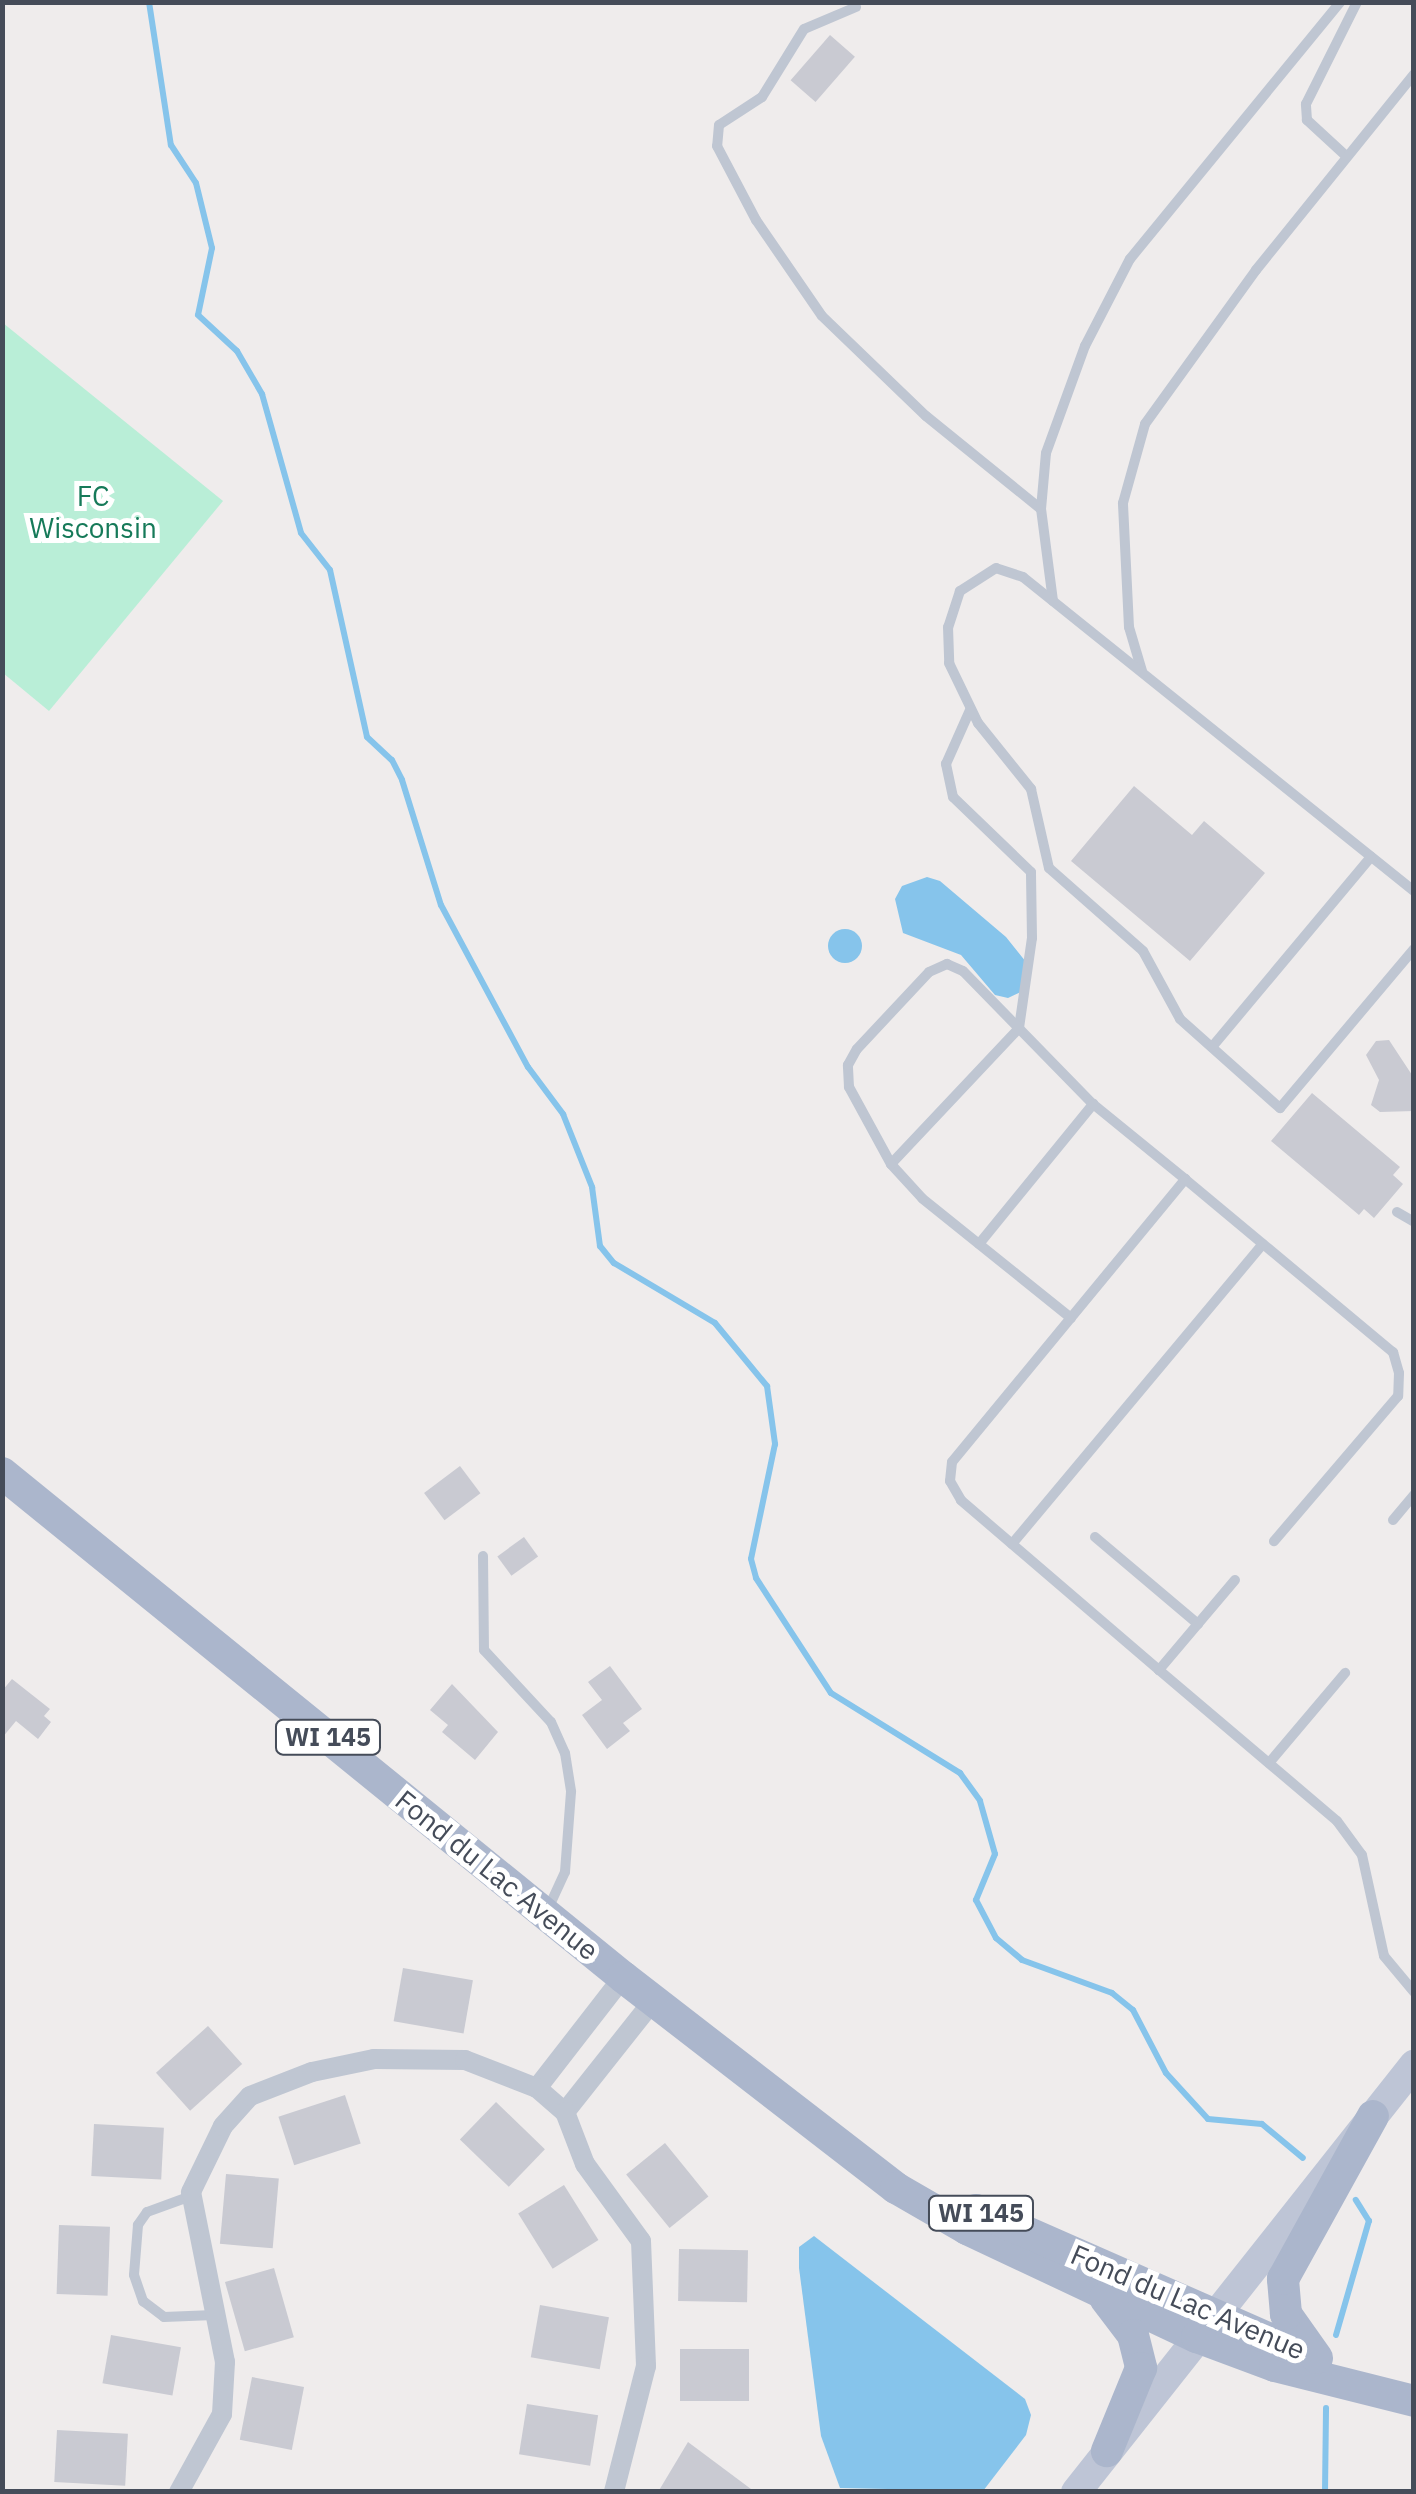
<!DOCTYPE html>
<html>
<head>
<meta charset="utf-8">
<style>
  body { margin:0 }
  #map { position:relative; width:1416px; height:2494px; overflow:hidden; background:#efecec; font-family:"IBM Plex Sans",sans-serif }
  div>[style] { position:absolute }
  .green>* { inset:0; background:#b9eed7 }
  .water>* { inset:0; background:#86c4eb }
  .round { border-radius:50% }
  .stream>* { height:6px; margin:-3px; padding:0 3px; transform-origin:3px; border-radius:3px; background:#86c4eb }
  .building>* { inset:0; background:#c9cad2; transform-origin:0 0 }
  .lane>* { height:10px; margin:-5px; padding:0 5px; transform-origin:5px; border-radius:5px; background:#bfc6d2 }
  .street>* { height:20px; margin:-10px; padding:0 10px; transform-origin:10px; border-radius:10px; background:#bfc6d2 }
  .secondary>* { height:30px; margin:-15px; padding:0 15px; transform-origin:15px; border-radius:15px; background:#bec5d6 }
  .primary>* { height:32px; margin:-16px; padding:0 16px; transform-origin:16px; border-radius:16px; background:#abb6cc }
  span { translate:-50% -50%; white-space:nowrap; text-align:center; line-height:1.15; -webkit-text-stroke:10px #fff; paint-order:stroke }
  .shield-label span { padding:2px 8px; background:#fff; border:2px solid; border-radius:8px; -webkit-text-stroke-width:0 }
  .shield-label { font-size:25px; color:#454c59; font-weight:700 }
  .park-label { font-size:28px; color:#167a59 }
  .street-label { font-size:28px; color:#454c59 }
  .frame { position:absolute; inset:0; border:5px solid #454c59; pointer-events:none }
</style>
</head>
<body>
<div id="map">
  <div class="green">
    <i style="clip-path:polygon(3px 323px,223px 501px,49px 711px,3px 673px)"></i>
  </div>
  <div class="water">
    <i style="clip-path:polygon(927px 877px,940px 881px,1006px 937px,1030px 967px,1029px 988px,1008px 998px,995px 995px,961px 955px,903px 933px,895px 899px,902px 886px)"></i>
    <i class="round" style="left:828px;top:929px;width:34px;height:34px"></i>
    <i style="clip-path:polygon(814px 2236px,1025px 2399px,1031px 2415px,1026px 2435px,983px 2491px,840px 2488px,821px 2436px,799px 2268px,799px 2247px)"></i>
  </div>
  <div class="stream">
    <i style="left:149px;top:2px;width:145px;rotate:81.3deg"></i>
    <i style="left:171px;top:145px;width:45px;rotate:56.7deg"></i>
    <i style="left:196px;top:183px;width:67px;rotate:76.2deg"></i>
    <i style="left:212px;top:248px;width:68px;rotate:101.8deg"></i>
    <i style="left:198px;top:315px;width:53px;rotate:42.7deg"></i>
    <i style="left:237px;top:351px;width:50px;rotate:59.8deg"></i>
    <i style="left:262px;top:394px;width:144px;rotate:74.3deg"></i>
    <i style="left:301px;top:533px;width:47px;rotate:51.9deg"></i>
    <i style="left:330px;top:570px;width:171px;rotate:77.5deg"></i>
    <i style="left:367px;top:737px;width:34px;rotate:43deg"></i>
    <i style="left:392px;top:760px;width:22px;rotate:63deg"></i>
    <i style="left:402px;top:780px;width:131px;rotate:72.7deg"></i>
    <i style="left:441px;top:905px;width:184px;rotate:61.8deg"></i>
    <i style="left:528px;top:1067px;width:59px;rotate:53.3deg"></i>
    <i style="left:563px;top:1114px;width:79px;rotate:68.3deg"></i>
    <i style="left:592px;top:1187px;width:60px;rotate:82.3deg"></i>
    <i style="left:600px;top:1246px;width:22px;rotate:51deg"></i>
    <i style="left:614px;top:1263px;width:117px;rotate:30.7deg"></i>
    <i style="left:715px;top:1323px;width:82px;rotate:50.5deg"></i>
    <i style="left:767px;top:1386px;width:59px;rotate:82.1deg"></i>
    <i style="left:775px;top:1444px;width:117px;rotate:101.8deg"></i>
    <i style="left:751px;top:1559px;width:20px;rotate:75deg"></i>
    <i style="left:756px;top:1578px;width:137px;rotate:56.9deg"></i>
    <i style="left:831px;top:1693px;width:152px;rotate:31.8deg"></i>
    <i style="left:960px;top:1773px;width:34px;rotate:54deg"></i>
    <i style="left:980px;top:1801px;width:55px;rotate:74.2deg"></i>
    <i style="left:995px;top:1854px;width:50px;rotate:112.4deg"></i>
    <i style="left:976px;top:1900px;width:43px;rotate:62.2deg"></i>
    <i style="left:996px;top:1938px;width:34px;rotate:40deg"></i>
    <i style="left:1022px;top:1960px;width:96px;rotate:20.1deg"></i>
    <i style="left:1112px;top:1993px;width:27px;rotate:39deg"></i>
    <i style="left:1133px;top:2010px;width:71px;rotate:62.4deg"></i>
    <i style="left:1166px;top:2073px;width:62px;rotate:47.6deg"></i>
    <i style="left:1208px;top:2119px;width:54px;rotate:5.3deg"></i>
    <i style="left:1262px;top:2124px;width:53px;rotate:39.7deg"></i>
    <i style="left:1336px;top:2335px;width:119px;rotate:-73.9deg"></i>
    <i style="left:1369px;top:2221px;width:25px;rotate:-122deg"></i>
    <i style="left:1325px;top:2492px;width:84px;rotate:-89.3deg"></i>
  </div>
  <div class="building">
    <i style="left:830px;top:35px;width:33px;height:60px;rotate:41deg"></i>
    <i style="clip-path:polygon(1134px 786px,1192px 835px,1204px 821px,1265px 873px,1190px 961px,1071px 861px)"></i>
    <i style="clip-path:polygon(1389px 1040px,1414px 1078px,1414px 1111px,1380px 1112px,1371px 1105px,1379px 1080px,1366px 1055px,1376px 1041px)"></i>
    <i style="clip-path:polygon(1312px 1093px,1400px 1167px,1393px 1175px,1403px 1184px,1374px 1218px,1364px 1209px,1359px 1215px,1271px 1141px)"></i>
    <i style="left:460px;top:1466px;width:34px;height:45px;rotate:53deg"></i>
    <i style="left:524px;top:1537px;width:24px;height:33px;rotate:54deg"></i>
    <i style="clip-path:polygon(610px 1666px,642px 1709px,623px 1723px,630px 1731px,607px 1749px,582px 1715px,602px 1700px,588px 1682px)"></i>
    <i style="clip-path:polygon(12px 1679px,50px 1709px,44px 1716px,51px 1722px,38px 1739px,16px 1721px,2px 1738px,2px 1691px)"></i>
    <i style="clip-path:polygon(452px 1684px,498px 1732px,475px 1760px,442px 1732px,448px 1725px,430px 1710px)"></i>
    <i style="left:403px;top:1968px;width:71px;height:54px;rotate:10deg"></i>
    <i style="left:208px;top:2026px;width:51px;height:70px;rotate:48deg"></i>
    <i style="left:345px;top:2095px;width:51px;height:70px;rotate:72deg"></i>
    <i style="left:496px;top:2102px;width:68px;height:52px;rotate:44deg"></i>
    <i style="left:94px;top:2124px;width:70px;height:52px;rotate:3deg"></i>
    <i style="left:665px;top:2143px;width:69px;height:50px;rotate:51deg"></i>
    <i style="left:226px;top:2174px;width:53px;height:70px;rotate:5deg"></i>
    <i style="left:564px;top:2185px;width:65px;height:54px;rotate:58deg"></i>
    <i style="left:59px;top:2225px;width:51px;height:69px;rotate:2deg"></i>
    <i style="left:679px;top:2249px;width:69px;height:52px;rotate:1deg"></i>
    <i style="left:274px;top:2268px;width:72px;height:51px;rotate:74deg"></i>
    <i style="left:540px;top:2305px;width:70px;height:53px;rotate:10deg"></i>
    <i style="left:111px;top:2335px;width:71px;height:49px;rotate:10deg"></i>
    <i style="left:680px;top:2349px;width:69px;height:52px"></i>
    <i style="left:252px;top:2377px;width:53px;height:64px;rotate:11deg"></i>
    <i style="left:527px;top:2404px;width:72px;height:51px;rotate:9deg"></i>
    <i style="left:57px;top:2430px;width:71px;height:52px;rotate:3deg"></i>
    <i style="clip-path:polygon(688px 2442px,755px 2492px,658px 2492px)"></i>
  </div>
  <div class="lane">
    <i style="left:856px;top:7px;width:56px;rotate:157.1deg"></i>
    <i style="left:804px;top:29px;width:80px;rotate:121.7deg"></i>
    <i style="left:762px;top:97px;width:51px;rotate:146.9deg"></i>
    <i style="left:719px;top:125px;width:21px;rotate:95deg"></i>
    <i style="left:717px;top:146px;width:84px;rotate:62.2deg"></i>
    <i style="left:756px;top:220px;width:116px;rotate:55.5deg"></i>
    <i style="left:822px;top:316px;width:144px;rotate:43.9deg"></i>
    <i style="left:926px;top:416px;width:148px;rotate:39deg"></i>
    <i style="left:1345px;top:155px;width:52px;rotate:-137.4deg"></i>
    <i style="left:1307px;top:120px;width:16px;rotate:-94deg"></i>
    <i style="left:1306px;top:104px;width:114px;rotate:-63.4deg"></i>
    <i style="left:1053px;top:601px;width:93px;rotate:-97.4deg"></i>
    <i style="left:1041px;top:509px;width:56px;rotate:-84.9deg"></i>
    <i style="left:1046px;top:453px;width:114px;rotate:-70deg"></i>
    <i style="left:1085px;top:346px;width:98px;rotate:-62.7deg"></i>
    <i style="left:1130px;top:259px;width:332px;rotate:-50.7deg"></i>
    <i style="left:1142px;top:671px;width:46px;rotate:-106.5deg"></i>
    <i style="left:1129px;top:627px;width:124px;rotate:-92.8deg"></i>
    <i style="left:1123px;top:503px;width:82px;rotate:-74.4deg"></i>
    <i style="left:1145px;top:424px;width:190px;rotate:-54.2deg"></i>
    <i style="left:1256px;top:270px;width:252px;rotate:-51.1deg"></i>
    <i style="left:1414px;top:891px;width:501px;rotate:-141.23deg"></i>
    <i style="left:1023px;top:577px;width:28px;rotate:-162deg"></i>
    <i style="left:996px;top:568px;width:43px;rotate:147.4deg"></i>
    <i style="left:960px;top:591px;width:38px;rotate:108deg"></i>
    <i style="left:948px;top:627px;width:36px;rotate:88deg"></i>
    <i style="left:949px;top:663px;width:67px;rotate:64.2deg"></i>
    <i style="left:978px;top:723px;width:85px;rotate:51.2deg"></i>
    <i style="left:1031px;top:789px;width:81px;rotate:77.2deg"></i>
    <i style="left:1049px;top:868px;width:125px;rotate:41.4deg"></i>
    <i style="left:1143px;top:951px;width:77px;rotate:61.4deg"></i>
    <i style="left:1180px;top:1019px;width:134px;rotate:41.7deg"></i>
    <i style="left:1280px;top:1108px;width:208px;rotate:-49.9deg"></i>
    <i style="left:1212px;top:1047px;width:248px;rotate:-50.1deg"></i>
    <i style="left:891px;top:1164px;width:187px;rotate:-46.7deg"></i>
    <i style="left:1019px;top:1028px;width:91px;rotate:-81.8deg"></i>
    <i style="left:1032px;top:938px;width:66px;rotate:-90.9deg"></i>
    <i style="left:1031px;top:872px;width:108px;rotate:-136.1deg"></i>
    <i style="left:953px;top:797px;width:34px;rotate:-102deg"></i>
    <i style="left:946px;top:764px;width:59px;rotate:-66deg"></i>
    <i style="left:1397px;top:1212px;width:20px;rotate:30deg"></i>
    <i style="left:979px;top:1244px;width:181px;rotate:-50.8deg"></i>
    <i style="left:1071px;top:1318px;width:191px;rotate:-141.2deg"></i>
    <i style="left:922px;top:1198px;width:46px;rotate:-132.4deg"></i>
    <i style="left:891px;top:1164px;width:88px;rotate:-118.6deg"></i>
    <i style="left:849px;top:1087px;width:22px;rotate:-93deg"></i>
    <i style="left:848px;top:1065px;width:18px;rotate:-61deg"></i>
    <i style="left:857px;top:1049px;width:105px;rotate:-46.9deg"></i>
    <i style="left:929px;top:972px;width:20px;rotate:-24deg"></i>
    <i style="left:947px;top:964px;width:17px;rotate:24deg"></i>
    <i style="left:963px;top:971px;width:186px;rotate:45.7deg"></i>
    <i style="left:1093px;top:1104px;width:119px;rotate:39.2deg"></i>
    <i style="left:1393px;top:1520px;width:33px;rotate:-50deg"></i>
    <i style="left:1095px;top:1537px;width:135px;rotate:40.2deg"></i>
    <i style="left:1012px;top:1544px;width:391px;rotate:-50.1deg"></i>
    <i style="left:483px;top:1556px;width:94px;rotate:89.4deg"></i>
    <i style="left:484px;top:1650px;width:98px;rotate:47.1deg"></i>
    <i style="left:551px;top:1722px;width:34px;rotate:66deg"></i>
    <i style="left:565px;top:1753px;width:39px;rotate:81deg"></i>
    <i style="left:571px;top:1792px;width:80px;rotate:94.3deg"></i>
    <i style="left:565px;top:1872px;width:41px;rotate:114.7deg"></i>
    <i style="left:1235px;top:1580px;width:118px;rotate:130.2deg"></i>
    <i style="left:1159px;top:1670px;width:233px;rotate:40.3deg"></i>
    <i style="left:1337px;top:1821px;width:42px;rotate:53.7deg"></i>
    <i style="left:1362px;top:1855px;width:103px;rotate:77.7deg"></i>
    <i style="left:1384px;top:1956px;width:47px;rotate:50.2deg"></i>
    <i style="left:1159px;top:1670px;width:261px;rotate:-139.4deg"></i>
    <i style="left:961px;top:1500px;width:22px;rotate:-120deg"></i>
    <i style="left:950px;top:1481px;width:19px;rotate:-84deg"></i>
    <i style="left:952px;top:1462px;width:367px;rotate:-50.5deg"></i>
    <i style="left:1185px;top:1179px;width:271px;rotate:39.8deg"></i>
    <i style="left:1393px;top:1352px;width:22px;rotate:74deg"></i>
    <i style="left:1399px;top:1373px;width:23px;rotate:92deg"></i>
    <i style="left:1398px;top:1396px;width:191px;rotate:130.5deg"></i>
    <i style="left:1269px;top:1763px;width:118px;rotate:-49.8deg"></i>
    <i style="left:191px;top:2196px;width:47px;rotate:160deg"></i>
    <i style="left:147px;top:2212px;width:16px;rotate:125deg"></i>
    <i style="left:138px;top:2225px;width:50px;rotate:94.6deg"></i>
    <i style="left:134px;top:2275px;width:28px;rotate:71deg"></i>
    <i style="left:143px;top:2301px;width:26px;rotate:37deg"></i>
    <i style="left:164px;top:2317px;width:50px;rotate:-2.3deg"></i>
  </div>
  <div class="street">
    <i style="left:537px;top:2088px;width:140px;rotate:-52.2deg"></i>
    <i style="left:565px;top:2112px;width:142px;rotate:-51.6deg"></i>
    <i style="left:179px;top:2492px;width:89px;rotate:-61.1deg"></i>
    <i style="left:222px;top:2414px;width:52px;rotate:-86.7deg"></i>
    <i style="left:225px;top:2362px;width:173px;rotate:-101.3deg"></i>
    <i style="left:191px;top:2192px;width:73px;rotate:-64.1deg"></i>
    <i style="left:223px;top:2126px;width:40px;rotate:-48deg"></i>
    <i style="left:250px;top:2096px;width:66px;rotate:-21.2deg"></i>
    <i style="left:312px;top:2072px;width:63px;rotate:-11.8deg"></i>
    <i style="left:374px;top:2059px;width:91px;rotate:0.6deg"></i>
    <i style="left:465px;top:2060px;width:77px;rotate:21.3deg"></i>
    <i style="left:537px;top:2088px;width:37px;rotate:41deg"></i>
    <i style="left:565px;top:2112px;width:56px;rotate:69deg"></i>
    <i style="left:585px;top:2164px;width:95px;rotate:54deg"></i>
    <i style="left:641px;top:2241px;width:125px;rotate:87.7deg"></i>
    <i style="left:646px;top:2366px;width:130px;rotate:104.3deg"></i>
  </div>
  <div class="secondary">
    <i style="left:1076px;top:2492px;width:545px;rotate:-51.64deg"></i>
  </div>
  <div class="primary">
    <i style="left:2px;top:1473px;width:800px;rotate:39.06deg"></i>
    <i style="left:623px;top:1977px;width:345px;rotate:37.7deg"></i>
    <i style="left:896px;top:2188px;width:82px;rotate:30deg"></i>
    <i style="left:967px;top:2229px;width:254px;rotate:25.2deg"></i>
    <i style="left:1197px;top:2337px;width:83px;rotate:20.4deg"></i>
    <i style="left:1275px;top:2366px;width:143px;rotate:14.1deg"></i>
    <i style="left:976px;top:2210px;width:356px;rotate:23.7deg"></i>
    <i style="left:1105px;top:2298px;width:46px;rotate:52.9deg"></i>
    <i style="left:1133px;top:2335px;width:34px;rotate:76deg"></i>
    <i style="left:1141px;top:2368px;width:90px;rotate:112.3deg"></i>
    <i style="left:1317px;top:2358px;width:54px;rotate:-125.2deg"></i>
    <i style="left:1286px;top:2314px;width:35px;rotate:-95deg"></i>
    <i style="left:1283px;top:2279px;width:186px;rotate:-61.1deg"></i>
  </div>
  <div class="shield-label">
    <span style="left:328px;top:1737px">WI 145</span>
    <span style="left:981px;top:2213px">WI 145</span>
  </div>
  <div class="park-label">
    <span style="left:93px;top:512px">FC<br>Wisconsin</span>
  </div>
  <div class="street-label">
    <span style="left:497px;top:1875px;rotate:39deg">Fond du Lac Avenue</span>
    <span style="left:1188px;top:2302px;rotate:23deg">Fond du Lac Avenue</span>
  </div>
  <div class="frame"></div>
</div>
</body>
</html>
